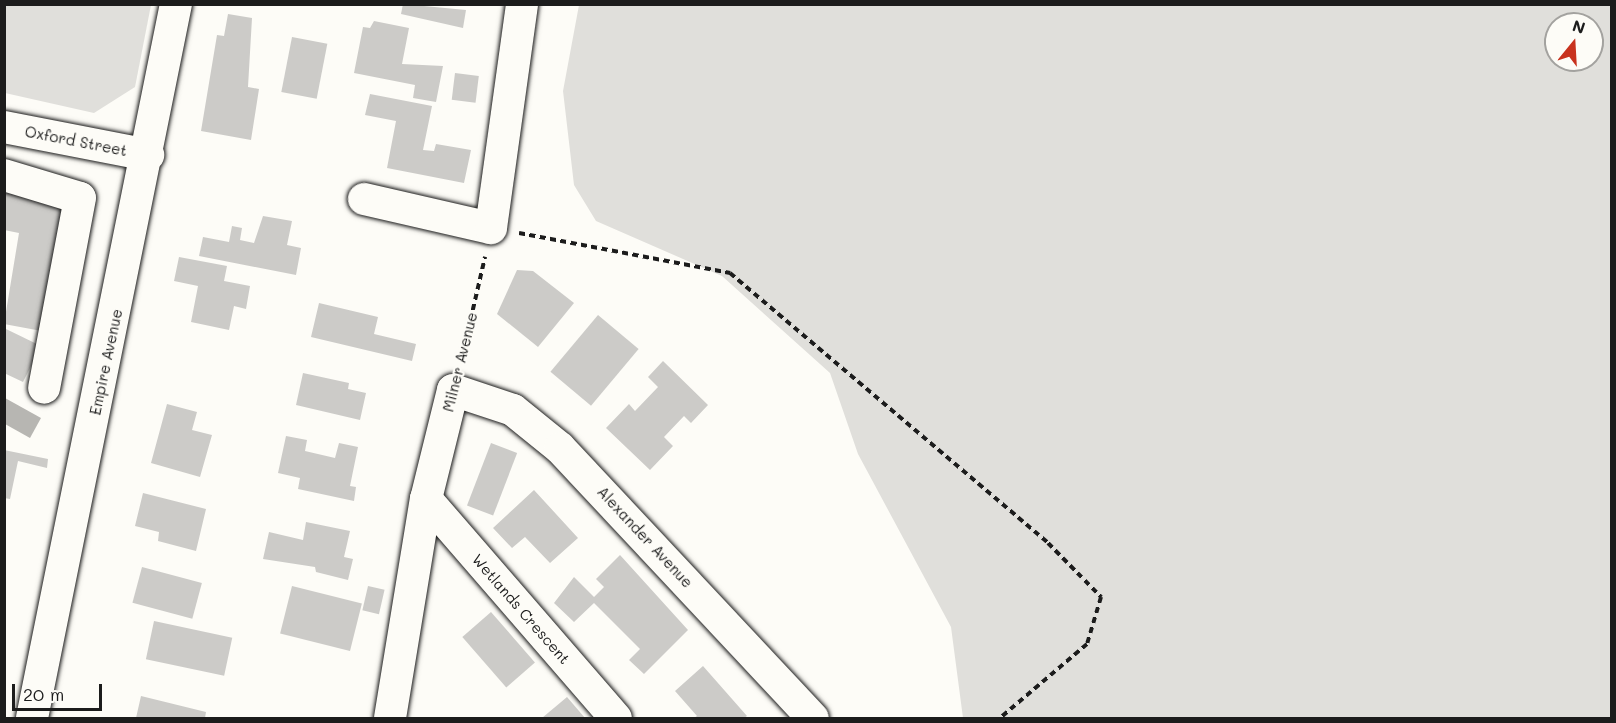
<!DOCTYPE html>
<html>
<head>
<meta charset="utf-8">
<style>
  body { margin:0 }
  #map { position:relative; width:1616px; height:723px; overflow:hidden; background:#fdfcf7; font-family:Mali,sans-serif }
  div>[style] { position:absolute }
  .green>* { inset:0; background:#e0dfdb }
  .water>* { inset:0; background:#b7b6b2 }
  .building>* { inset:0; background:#cccbc8; transform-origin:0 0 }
  .path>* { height:4px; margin-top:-2px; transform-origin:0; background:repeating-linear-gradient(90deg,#1c1c1c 0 6px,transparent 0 10.5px) }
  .roads { filter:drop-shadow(0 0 2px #1c1c1c) drop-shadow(0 0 2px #1c1c1c) }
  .street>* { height:32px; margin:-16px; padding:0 16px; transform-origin:16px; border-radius:16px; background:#fdfcf7 }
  span { translate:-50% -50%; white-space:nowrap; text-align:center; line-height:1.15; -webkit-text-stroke:4.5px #fdfcf7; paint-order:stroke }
  .street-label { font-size:15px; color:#1c1c1c }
  .frame { position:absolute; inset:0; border:6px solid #1c1c1c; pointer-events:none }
  .north { position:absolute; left:1544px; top:12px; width:60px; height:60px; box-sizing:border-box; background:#fdfcf7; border:2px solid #a3a29f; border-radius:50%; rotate:18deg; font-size:16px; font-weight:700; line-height:24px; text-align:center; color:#1c1c1c }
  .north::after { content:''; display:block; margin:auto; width:21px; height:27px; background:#c8321e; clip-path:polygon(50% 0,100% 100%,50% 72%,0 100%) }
  .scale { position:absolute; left:12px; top:684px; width:90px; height:27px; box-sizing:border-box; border:3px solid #1c1c1c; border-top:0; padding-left:8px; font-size:18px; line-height:21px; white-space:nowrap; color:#1c1c1c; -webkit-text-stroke:4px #fdfcf7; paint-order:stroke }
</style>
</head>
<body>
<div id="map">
  <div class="green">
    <i style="clip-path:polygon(5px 4px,151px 5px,135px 87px,94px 113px,5px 93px)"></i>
    <i style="clip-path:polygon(evenodd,579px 5px,1611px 5px,1611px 718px,963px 718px,951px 627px,858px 454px,830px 373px,722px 276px,596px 221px,574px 185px,563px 91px,579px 5px,1556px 24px,1592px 24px,1592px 60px,1556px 60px,1556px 24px)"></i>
  </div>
  <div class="water">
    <i style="clip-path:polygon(5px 398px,41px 418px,30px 438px,5px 424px)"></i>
  </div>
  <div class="building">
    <i style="clip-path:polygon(403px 4px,466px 10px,463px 28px,401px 14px)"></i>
    <i style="clip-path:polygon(228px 14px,252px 18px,248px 87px,259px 89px,251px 140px,201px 131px,217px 35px,224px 36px)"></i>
    <i style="clip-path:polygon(374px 21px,409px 28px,402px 64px,443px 66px,436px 102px,413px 98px,415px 85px,354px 73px,363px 27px,370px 28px)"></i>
    <i style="left:292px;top:37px;width:36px;height:56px;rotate:11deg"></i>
    <i style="left:455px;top:73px;width:24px;height:27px;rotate:7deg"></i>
    <i style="clip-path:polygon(370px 94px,432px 106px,423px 150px,434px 151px,436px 144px,471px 150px,464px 183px,387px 168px,396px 121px,365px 115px)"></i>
    <i style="clip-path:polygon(4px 190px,71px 203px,47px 332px,4px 324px,19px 233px,4px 230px)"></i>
    <i style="clip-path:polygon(263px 216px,292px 221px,287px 245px,301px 248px,296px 275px,199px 256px,203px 237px,229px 242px,232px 226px,242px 228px,240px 240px,254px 243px)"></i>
    <i style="clip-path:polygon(179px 257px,227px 266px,224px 281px,250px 286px,246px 309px,234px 306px,229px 330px,191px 322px,198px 286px,174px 281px)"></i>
    <i style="clip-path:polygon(517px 270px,533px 271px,574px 303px,538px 347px,497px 314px)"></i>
    <i style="clip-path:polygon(319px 303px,378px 317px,374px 334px,416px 344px,412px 361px,311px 337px)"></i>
    <i style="left:598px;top:315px;width:53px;height:74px;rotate:40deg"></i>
    <i style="clip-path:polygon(6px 329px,41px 346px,23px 382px,4px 373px)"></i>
    <i style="clip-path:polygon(663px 361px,708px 405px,691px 423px,684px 416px,664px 437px,673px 446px,650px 470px,606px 428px,629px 404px,635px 411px,658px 387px,648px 377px)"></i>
    <i style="clip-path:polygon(303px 373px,349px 383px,348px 389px,366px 393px,360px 420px,296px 405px)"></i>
    <i style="clip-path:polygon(167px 404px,197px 412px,192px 430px,212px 435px,200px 477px,151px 463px)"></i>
    <i style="clip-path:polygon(286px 436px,307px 440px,305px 451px,335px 458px,339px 443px,358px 447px,350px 486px,356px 487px,354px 501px,298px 489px,300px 478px,278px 473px)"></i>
    <i style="left:491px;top:443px;width:28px;height:67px;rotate:21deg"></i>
    <i style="clip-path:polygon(4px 450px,48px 459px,47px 468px,18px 461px,10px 499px,4px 498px)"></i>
    <i style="clip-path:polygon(534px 490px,578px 538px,550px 563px,525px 537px,512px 548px,493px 528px)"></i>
    <i style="clip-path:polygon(143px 493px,206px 509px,196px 551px,158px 541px,159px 532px,135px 526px)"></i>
    <i style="clip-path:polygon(306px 522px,350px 531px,344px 557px,353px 559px,348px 580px,316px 572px,315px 567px,263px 559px,269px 532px,303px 540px)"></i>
    <i style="clip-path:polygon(620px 555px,688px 630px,644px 674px,629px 660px,640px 649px,594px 603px,574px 622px,554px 603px,574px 577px,594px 597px,604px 587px,596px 579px)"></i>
    <i style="left:142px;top:567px;width:62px;height:37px;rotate:15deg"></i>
    <i style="left:292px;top:586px;width:72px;height:49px;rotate:14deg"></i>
    <i style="left:368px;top:586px;width:17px;height:25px;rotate:13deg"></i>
    <i style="left:491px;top:612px;width:67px;height:38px;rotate:49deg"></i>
    <i style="left:154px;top:621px;width:80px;height:39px;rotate:12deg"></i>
    <i style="clip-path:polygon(703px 666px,747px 716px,744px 718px,694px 718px,697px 716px,675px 691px)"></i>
    <i style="clip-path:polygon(141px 696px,206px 712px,205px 718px,136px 718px)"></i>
    <i style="clip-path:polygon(567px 697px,585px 718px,542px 718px)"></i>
  </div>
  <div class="path">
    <i style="left:519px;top:233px;width:215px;rotate:10.7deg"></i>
    <i style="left:730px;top:273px;width:417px;rotate:40.3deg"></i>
    <i style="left:1048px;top:543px;width:76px;rotate:45.5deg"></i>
    <i style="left:1101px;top:597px;width:49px;rotate:106.6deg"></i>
    <i style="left:1087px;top:644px;width:114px;rotate:139.6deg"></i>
    <i style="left:461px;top:361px;width:107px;rotate:-77deg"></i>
  </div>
  <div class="roads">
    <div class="street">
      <i style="left:4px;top:127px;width:147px;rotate:11deg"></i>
      <i style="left:4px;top:175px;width:79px;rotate:16.8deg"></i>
      <i style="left:80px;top:198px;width:193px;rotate:100.7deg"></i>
      <i style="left:364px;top:199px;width:130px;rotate:12.9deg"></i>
      <i style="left:491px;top:228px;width:226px;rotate:-82.1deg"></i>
      <i style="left:426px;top:499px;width:290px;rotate:49.1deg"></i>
      <i style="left:32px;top:718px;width:728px;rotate:-78.6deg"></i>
      <i style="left:390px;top:718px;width:222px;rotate:-80.7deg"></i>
      <i style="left:426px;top:499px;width:112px;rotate:-76.1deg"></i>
      <i style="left:453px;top:390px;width:63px;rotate:18.4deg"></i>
      <i style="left:513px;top:410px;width:60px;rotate:39deg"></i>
      <i style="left:560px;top:448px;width:370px;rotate:46.9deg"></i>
    </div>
  </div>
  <div class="street-label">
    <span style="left:76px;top:141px;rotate:11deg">Oxford Street</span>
    <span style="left:106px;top:362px;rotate:-78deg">Empire Avenue</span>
    <span style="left:460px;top:362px;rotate:-76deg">Milner Avenue</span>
    <span style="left:645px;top:537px;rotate:47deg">Alexander Avenue</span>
    <span style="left:521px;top:609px;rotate:49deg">Wetlands Crescent</span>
  </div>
  <div class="frame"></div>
  <div class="north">N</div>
  <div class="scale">20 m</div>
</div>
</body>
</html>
